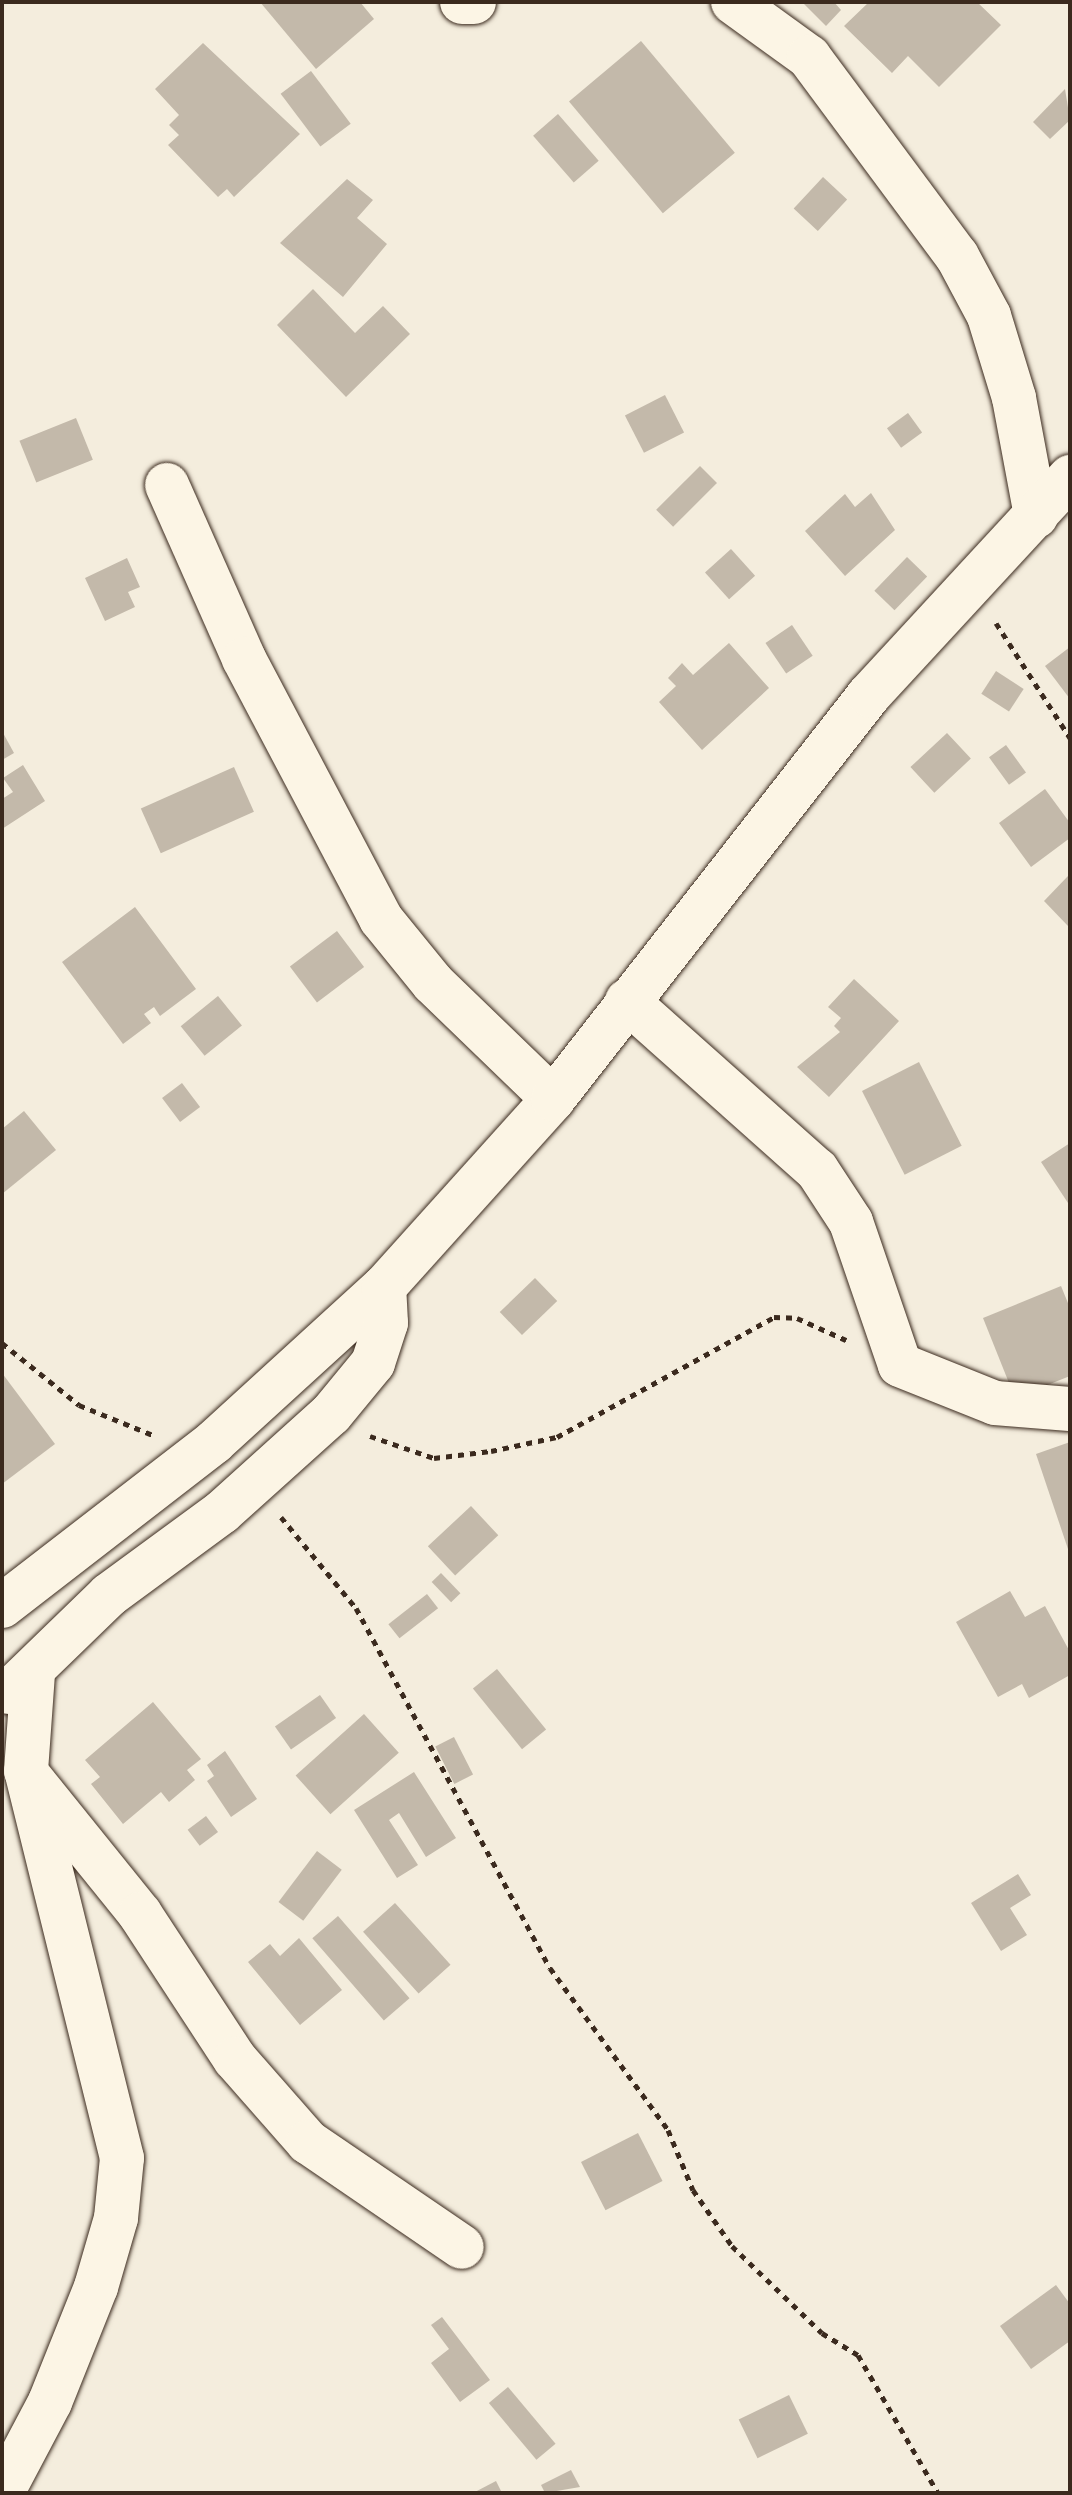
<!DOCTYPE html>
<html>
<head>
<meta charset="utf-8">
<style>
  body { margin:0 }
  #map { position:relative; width:1072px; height:2495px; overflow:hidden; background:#f4eddd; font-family:"Patrick Hand",sans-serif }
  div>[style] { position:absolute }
  .building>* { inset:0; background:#c3b9aa; transform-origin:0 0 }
  .path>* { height:5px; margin-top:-2.5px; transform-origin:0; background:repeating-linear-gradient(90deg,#3b2a1e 0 6px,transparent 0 12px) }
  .roads { filter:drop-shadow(0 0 2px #3b2a1e) drop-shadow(0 0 2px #3b2a1e) }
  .minor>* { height:44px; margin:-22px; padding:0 22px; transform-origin:22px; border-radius:22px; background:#fcf5e5 }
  span { translate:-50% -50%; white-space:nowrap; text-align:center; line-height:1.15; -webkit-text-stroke:8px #fcf5e5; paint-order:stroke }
  .frame { position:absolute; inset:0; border:4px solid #3b2a1e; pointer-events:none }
</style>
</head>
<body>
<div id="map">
  <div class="building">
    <i style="clip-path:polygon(260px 2px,360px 2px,374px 19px,316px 69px)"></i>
    <i style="clip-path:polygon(802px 2px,834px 2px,841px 10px,826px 26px)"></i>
    <i style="clip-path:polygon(869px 2px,977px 2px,1001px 25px,939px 87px,908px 56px,892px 73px,844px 26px)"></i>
    <i style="left:641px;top:41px;width:146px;height:94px;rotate:50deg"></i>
    <i style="clip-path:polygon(203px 43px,300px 134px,234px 197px,227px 189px,218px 197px,168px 145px,179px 135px,169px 125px,179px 115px,155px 89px)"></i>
    <i style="left:311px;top:71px;width:66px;height:38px;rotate:53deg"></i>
    <i style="clip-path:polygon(1065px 89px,1070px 120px,1050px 139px,1033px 122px)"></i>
    <i style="left:558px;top:114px;width:62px;height:33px;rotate:49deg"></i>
    <i style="left:823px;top:177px;width:33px;height:43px;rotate:43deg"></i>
    <i style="clip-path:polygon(347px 179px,373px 200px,357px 218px,387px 244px,343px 297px,280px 243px)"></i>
    <i style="clip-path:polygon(313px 289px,355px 333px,383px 306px,410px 334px,346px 397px,277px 325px)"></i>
    <i style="left:665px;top:395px;width:42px;height:45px;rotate:63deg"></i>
    <i style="left:908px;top:413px;width:24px;height:26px;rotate:54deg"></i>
    <i style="left:76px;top:418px;width:45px;height:61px;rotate:68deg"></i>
    <i style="left:700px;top:466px;width:24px;height:62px;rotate:45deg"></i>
    <i style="clip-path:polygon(871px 493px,895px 530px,845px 576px,805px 531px,845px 494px,855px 507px)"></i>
    <i style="left:731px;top:549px;width:36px;height:35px;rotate:48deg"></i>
    <i style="left:907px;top:557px;width:28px;height:47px;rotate:44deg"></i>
    <i style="clip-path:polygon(127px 558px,140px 587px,128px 592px,135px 607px,105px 621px,85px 578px)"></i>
    <i style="left:792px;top:625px;width:37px;height:32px;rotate:56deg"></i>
    <i style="clip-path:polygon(729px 643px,769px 688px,702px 750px,659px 702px,676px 686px,668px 678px,682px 663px,693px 675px)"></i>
    <i style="clip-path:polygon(1070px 647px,1070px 699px,1045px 666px)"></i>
    <i style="left:996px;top:671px;width:33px;height:27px;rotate:33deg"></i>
    <i style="clip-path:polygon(2px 731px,14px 753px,2px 760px)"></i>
    <i style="left:947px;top:733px;width:35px;height:50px;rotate:47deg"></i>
    <i style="left:1006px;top:745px;width:34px;height:21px;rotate:54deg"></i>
    <i style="clip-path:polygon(23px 765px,45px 801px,2px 829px,2px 799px,13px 792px,3px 778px)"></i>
    <i style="left:234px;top:767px;width:49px;height:102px;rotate:66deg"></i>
    <i style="clip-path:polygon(1045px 789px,1070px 823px,1070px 838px,1031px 867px,999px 823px)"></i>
    <i style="clip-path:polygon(1068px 876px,1070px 924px,1068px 926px,1044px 901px)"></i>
    <i style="clip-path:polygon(135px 907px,196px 989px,160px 1016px,154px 1007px,144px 1014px,151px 1023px,123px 1044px,62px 962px)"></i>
    <i style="left:337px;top:931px;width:45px;height:59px;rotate:53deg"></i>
    <i style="clip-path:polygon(854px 979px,899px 1021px,829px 1097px,797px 1067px,840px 1032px,834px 1026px,841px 1018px,828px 1007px)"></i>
    <i style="left:218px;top:996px;width:38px;height:48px;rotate:51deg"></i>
    <i style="left:919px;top:1062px;width:94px;height:64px;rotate:63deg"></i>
    <i style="left:182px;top:1083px;width:30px;height:25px;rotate:53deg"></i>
    <i style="clip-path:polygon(24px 1111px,56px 1150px,2px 1194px,2px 1129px)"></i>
    <i style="clip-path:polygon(1070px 1143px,1070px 1206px,1041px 1162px)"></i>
    <i style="left:535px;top:1278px;width:32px;height:49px;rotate:46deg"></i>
    <i style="clip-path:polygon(1061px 1286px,1070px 1308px,1070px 1376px,1015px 1398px,983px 1318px)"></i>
    <i style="clip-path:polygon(2px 1373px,55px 1444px,2px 1484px)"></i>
    <i style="clip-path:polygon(1070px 1442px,1070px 1552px,1069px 1552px,1036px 1454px)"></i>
    <i style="left:471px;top:1506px;width:40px;height:59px;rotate:47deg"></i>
    <i style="left:441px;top:1573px;width:28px;height:13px;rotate:46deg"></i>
    <i style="clip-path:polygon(1010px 1591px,1025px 1617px,1045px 1606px,1070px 1652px,1070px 1675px,1029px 1698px,1022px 1684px,998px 1697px,956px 1622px)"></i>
    <i style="left:427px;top:1594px;width:18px;height:49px;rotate:52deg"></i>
    <i style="left:497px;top:1669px;width:78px;height:31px;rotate:51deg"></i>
    <i style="left:320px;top:1695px;width:28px;height:55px;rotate:55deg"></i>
    <i style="clip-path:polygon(153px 1702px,201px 1759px,187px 1770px,195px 1780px,169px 1802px,161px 1792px,123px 1824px,91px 1784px,100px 1777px,85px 1760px)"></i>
    <i style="left:364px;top:1714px;width:52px;height:92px;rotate:48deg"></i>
    <i style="left:454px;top:1737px;width:42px;height:21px;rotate:63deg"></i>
    <i style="clip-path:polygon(225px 1751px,257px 1799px,231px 1817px,207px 1781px,214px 1776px,207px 1765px)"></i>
    <i style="clip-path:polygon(414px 1772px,456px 1838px,426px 1857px,399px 1813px,389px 1820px,418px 1865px,397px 1878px,354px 1810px)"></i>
    <i style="left:206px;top:1816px;width:20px;height:23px;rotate:53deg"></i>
    <i style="left:317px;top:1851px;width:31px;height:64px;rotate:37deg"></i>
    <i style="clip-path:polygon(1018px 1874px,1031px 1895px,1010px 1908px,1027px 1935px,1001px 1951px,971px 1903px)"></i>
    <i style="left:395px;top:1903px;width:83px;height:43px;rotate:48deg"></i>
    <i style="left:338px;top:1916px;width:109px;height:34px;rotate:49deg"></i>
    <i style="clip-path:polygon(299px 1938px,342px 1990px,300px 2025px,248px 1962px,270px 1944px,280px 1956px)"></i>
    <i style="left:638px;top:2133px;width:54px;height:64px;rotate:63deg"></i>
    <i style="clip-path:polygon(1056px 2285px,1070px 2304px,1070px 2341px,1031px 2369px,1000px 2326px)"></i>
    <i style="clip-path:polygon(442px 2317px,490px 2380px,460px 2402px,431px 2363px,449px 2349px,431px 2325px)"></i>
    <i style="left:508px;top:2387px;width:74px;height:25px;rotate:50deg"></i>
    <i style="left:789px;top:2395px;width:43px;height:56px;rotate:64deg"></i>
    <i style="clip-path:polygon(571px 2470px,580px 2487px,545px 2493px,541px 2485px)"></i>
    <i style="clip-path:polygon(496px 2481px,502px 2493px,473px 2493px)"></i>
  </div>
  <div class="path">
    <i style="left:996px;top:623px;width:137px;rotate:57.2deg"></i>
    <i style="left:2px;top:1343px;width:99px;rotate:38.8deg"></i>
    <i style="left:79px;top:1405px;width:80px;rotate:22.1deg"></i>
    <i style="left:370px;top:1436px;width:68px;rotate:19deg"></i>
    <i style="left:434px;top:1458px;width:57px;rotate:-7deg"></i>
    <i style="left:491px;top:1451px;width:67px;rotate:-12deg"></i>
    <i style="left:557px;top:1437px;width:248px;rotate:-28.9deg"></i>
    <i style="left:774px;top:1317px;width:23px;rotate:2deg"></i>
    <i style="left:797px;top:1318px;width:54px;rotate:24.2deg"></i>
    <i style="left:281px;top:1517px;width:118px;rotate:50.5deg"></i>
    <i style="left:356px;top:1608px;width:409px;rotate:61.7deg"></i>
    <i style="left:550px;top:1968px;width:200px;rotate:53.9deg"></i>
    <i style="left:668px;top:2130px;width:65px;rotate:67.4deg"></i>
    <i style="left:693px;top:2190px;width:68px;rotate:55.1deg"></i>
    <i style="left:732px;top:2246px;width:125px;rotate:44deg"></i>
    <i style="left:822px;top:2333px;width:42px;rotate:31.4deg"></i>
    <i style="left:858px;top:2355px;width:160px;rotate:59.9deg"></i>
  </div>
  <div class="roads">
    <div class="minor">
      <i style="left:462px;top:2px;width:12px"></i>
      <i style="left:733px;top:2px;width:94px;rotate:35.9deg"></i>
      <i style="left:809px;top:57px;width:248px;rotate:53.4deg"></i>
      <i style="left:957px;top:256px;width:68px;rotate:61.9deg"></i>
      <i style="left:989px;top:316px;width:86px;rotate:73deg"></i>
      <i style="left:1014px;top:398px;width:120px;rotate:79.4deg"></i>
      <i style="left:167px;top:485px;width:190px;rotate:66.1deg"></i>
      <i style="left:244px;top:659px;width:294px;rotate:62.2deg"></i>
      <i style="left:381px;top:919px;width:82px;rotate:50.9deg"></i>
      <i style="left:433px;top:983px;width:167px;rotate:44deg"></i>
      <i style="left:627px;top:1001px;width:254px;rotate:41.7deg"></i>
      <i style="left:817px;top:1170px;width:62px;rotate:56.8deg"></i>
      <i style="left:851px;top:1222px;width:151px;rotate:71.1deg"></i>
      <i style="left:900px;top:1365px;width:102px;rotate:21.8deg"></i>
      <i style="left:995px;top:1403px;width:75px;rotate:4.6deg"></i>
      <i style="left:2px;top:1606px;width:268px;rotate:-37.7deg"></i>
      <i style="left:214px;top:1442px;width:230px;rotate:-42.4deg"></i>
      <i style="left:384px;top:1287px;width:253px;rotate:-48deg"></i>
      <i style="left:553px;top:1099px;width:513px;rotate:-51.97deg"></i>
      <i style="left:869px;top:695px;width:297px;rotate:-47.3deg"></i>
      <i style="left:9px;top:1692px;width:139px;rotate:-44.1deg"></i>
      <i style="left:109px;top:1595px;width:140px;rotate:-36.3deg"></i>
      <i style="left:222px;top:1512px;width:147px;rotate:-42deg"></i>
      <i style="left:331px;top:1414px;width:66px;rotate:-50.5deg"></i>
      <i style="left:373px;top:1363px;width:42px;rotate:-72deg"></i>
      <i style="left:386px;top:1323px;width:36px;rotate:-93deg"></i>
      <i style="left:32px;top:1780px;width:172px;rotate:51.1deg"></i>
      <i style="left:140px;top:1914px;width:173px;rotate:56.8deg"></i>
      <i style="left:235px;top:2059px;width:111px;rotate:48.7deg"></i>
      <i style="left:308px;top:2142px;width:186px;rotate:34.3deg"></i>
      <i style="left:2px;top:2493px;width:103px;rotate:-62.2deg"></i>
      <i style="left:50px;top:2402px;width:124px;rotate:-68.2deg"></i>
      <i style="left:96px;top:2287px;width:72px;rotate:-73.8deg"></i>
      <i style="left:116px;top:2218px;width:60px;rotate:-84.3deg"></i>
      <i style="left:122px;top:2158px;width:399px;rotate:-103.9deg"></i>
      <i style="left:26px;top:1771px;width:98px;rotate:-85.9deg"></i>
    </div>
  </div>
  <div class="frame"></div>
</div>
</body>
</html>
